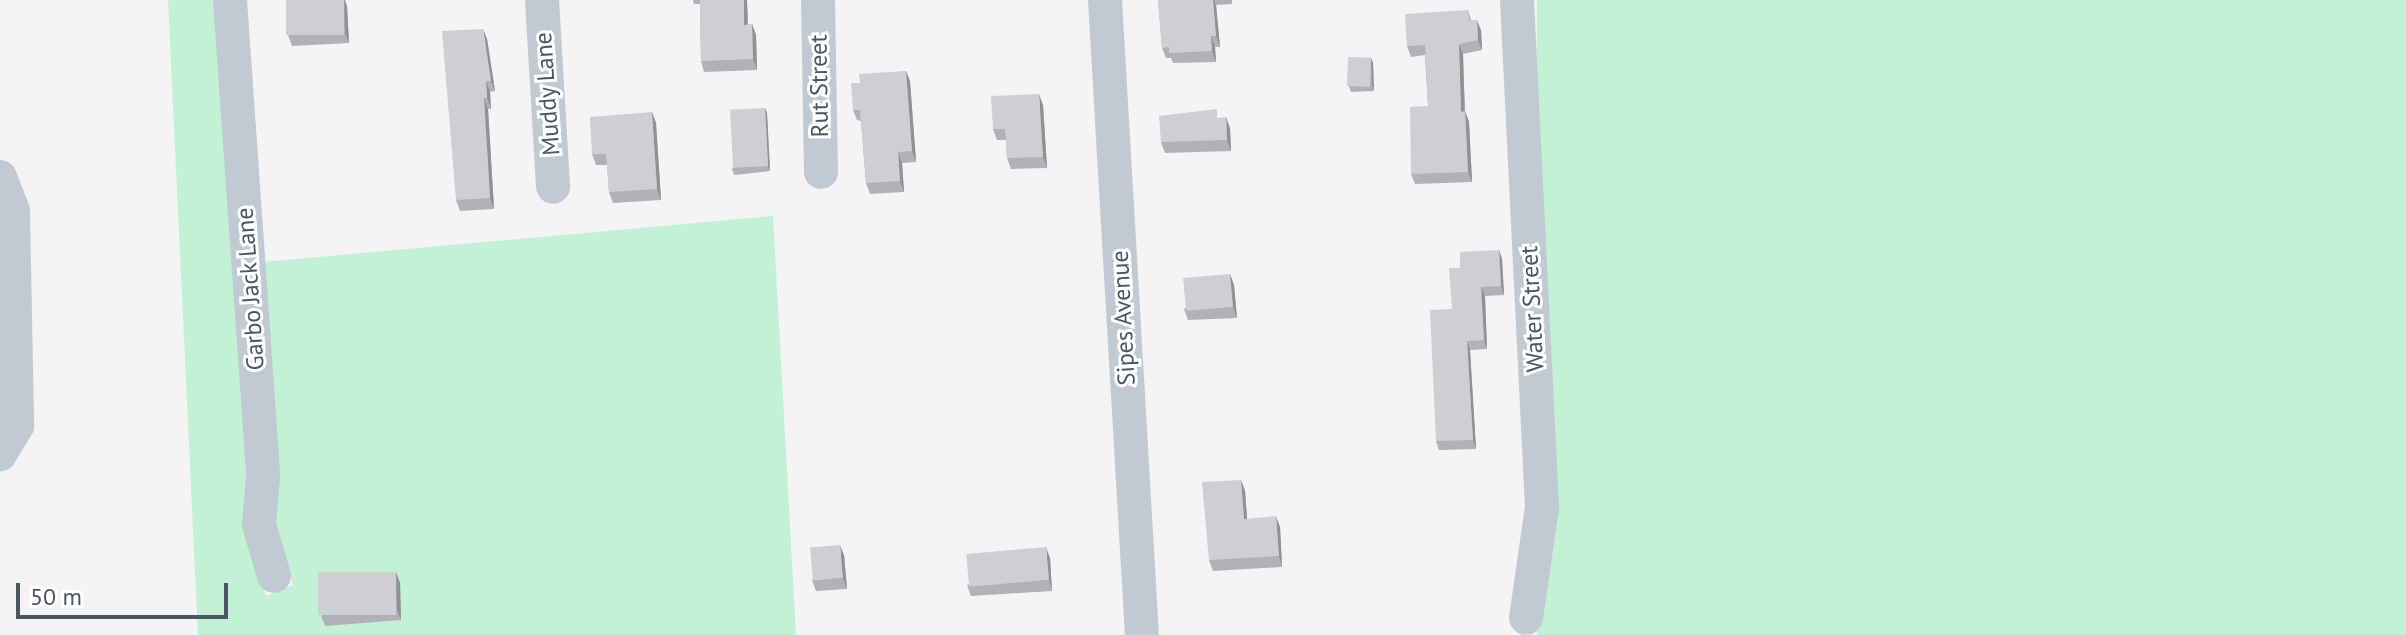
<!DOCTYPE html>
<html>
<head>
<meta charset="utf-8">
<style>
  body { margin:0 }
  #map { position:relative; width:2406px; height:635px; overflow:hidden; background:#f5f3f3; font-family:"PT Sans",sans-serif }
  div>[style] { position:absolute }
  .green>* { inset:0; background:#c3f1d5; transform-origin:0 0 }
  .minor>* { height:34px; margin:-17px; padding:0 17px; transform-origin:17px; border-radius:17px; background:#c1cad2 }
  .wall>* { inset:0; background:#b0b2b7 }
  .shaded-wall>* { inset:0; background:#909195 }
  .building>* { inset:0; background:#cdcfd5; transform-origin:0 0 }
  span { translate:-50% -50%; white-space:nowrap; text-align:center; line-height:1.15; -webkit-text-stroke:6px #fff; paint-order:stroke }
  .street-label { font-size:24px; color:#4a5661 }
  .scale { position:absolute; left:16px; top:583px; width:212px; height:36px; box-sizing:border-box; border:4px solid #4a5661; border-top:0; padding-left:10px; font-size:24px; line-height:28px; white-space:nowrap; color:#4a5661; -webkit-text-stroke:6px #fff; paint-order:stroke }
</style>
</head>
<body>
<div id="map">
  <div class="green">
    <i style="clip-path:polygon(168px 0,216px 0,249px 476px,245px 531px,266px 596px,293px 585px,273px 524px,263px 262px,773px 216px,796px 635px,198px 635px)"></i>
    <i style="left:1537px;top:0;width:869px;height:636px"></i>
  </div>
  <div class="minor">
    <i style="left:230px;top:0;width:478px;rotate:86deg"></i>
    <i style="left:263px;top:477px;width:48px;rotate:94.8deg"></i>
    <i style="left:259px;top:525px;width:53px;rotate:73.6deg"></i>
    <i style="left:542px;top:0;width:187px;rotate:86.6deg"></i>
    <i style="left:818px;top:0;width:172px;rotate:89deg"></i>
    <i style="left:1105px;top:0;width:636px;rotate:86.67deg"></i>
    <i style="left:1517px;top:0;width:508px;rotate:87.18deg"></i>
    <i style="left:1542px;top:507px;width:112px;rotate:98.2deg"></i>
    <i style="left:0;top:177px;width:36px;rotate:69deg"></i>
    <i style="left:13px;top:211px;width:215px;rotate:88.9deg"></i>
    <i style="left:17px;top:426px;width:33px;rotate:121deg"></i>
  </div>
  <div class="wall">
    <i style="clip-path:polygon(693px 0,747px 0,748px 25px,752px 24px,756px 35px,757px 70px,704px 72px,701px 61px,700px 4px,694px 4px)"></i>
    <i style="clip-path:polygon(1158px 0,1232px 0,1232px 4px,1216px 5px,1220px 47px,1215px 47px,1216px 62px,1173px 63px,1171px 58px,1166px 58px,1162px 48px)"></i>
    <i style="clip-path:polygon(347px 6px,349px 43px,292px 46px,288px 35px)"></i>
    <i style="clip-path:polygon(1468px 10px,1471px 20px,1481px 30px,1482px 50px,1463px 54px,1465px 111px,1469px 122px,1472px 182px,1415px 184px,1411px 174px,1428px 106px,1425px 55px,1411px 57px,1407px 46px)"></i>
    <i style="clip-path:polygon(487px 39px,495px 91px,490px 92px,491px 109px,488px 109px,494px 209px,460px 211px,456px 200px)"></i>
    <i style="clip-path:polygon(1371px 58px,1373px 63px,1374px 91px,1351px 92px,1349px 86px)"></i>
    <i style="clip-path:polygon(906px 71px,910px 81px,916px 162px,902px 163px,904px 192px,870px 194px,866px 183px,861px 121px,857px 120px,853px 110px,860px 83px)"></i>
    <i style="clip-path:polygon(1043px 105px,1047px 168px,1011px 169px,1007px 158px,1006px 140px,997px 140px,993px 129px)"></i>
    <i style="clip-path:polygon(765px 108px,767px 113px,770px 171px,734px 175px,732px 169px)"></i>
    <i style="clip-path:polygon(652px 112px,656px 123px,661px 200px,613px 203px,609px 192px,607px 165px,596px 165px,592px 154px)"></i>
    <i style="clip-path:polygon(1220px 118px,1230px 128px,1231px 151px,1165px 153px,1161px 142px)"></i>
    <i style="clip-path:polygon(1499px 250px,1502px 259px,1504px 295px,1485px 296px,1487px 349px,1470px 350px,1476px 449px,1439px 450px,1436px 441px,1452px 309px)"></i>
    <i style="clip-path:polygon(1230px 274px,1234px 285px,1237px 318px,1188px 320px,1184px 309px)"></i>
    <i style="clip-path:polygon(1241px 480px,1245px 491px,1247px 519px,1280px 527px,1282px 567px,1213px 571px,1209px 560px)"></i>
    <i style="clip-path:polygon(844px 555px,847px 589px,816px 591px,812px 580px)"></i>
    <i style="clip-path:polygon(1050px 558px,1052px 591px,971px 596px,967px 585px)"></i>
    <i style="clip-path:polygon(400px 583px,401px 620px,325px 626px,321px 615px)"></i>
  </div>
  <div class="shaded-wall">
    <i style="clip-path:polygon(344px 0,345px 0,347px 6px,349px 43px,345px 33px)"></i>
    <i style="clip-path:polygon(744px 0,747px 0,748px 35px,744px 25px)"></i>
    <i style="clip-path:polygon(1213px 0,1214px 0,1216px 5px,1220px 47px,1216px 36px)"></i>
    <i style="clip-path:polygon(1477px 20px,1481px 30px,1482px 50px,1478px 40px)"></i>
    <i style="clip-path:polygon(752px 24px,756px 35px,757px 70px,753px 59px)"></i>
    <i style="clip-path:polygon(483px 29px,487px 39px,495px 91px,491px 81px)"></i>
    <i style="clip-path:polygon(1211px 36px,1215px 47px,1216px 62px,1212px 51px)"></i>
    <i style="clip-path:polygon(1459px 44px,1463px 54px,1465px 122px,1461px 112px)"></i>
    <i style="clip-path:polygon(1371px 58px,1373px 63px,1374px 91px,1372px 85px)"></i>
    <i style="clip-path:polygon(906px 71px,910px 81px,916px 162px,912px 151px)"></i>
    <i style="clip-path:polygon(486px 81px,490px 92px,491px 109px,487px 98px)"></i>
    <i style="clip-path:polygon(1039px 94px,1043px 105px,1047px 168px,1043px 157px)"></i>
    <i style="clip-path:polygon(484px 98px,488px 109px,494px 209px,490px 198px)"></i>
    <i style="clip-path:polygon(765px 108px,767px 113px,770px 171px,768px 166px)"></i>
    <i style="clip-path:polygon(1465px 111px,1469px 122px,1472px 182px,1468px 172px)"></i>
    <i style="clip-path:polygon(652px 112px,656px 123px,661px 200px,657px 189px)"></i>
    <i style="clip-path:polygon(1226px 117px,1230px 128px,1231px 151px,1227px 140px)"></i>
    <i style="clip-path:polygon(898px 152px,902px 163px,904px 192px,900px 181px)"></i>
    <i style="clip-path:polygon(1499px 250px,1502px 259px,1504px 295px,1501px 286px)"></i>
    <i style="clip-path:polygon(1230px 274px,1234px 285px,1237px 318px,1233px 307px)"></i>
    <i style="clip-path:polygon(1481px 287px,1485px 296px,1487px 349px,1484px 340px)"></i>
    <i style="clip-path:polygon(1467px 341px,1470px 350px,1476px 449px,1473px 440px)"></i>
    <i style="clip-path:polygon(1241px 480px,1245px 491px,1248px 530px,1244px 519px)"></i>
    <i style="clip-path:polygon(1276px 516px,1280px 527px,1282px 567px,1279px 556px)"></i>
    <i style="clip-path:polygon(840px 545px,844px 555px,847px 589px,843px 578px)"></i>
    <i style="clip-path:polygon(1046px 547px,1050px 558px,1052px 591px,1049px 580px)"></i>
    <i style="clip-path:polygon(396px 572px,400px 583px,401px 620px,397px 610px)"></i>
  </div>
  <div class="building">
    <i style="left:286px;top:0;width:58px;height:35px"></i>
    <i style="clip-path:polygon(700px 0,744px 0,744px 25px,752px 24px,753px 59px,701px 61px)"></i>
    <i style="clip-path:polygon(1158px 0,1213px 0,1216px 36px,1211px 36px,1212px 51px,1169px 53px,1169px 47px,1162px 48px)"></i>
    <i style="clip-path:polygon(1468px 10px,1469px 20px,1477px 20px,1478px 40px,1459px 44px,1461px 112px,1465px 111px,1468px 172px,1411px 174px,1410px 107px,1428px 106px,1425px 45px,1407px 46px,1405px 14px)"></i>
    <i style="clip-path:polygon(483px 29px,491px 81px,486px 81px,487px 98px,484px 98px,490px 198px,456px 200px,442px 31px)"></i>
    <i style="left:1348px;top:57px;width:23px;height:29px;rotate:2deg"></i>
    <i style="clip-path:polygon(906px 71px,912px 151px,898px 152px,900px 181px,866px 183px,860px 110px,853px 110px,851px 83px,860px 83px,859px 74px)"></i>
    <i style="clip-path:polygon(1039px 94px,1043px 157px,1007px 158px,1005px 129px,993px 129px,991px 96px)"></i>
    <i style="left:765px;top:108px;width:58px;height:35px;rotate:87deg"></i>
    <i style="clip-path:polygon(1217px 109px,1217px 118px,1226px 117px,1227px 140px,1161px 142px,1159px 116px)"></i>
    <i style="clip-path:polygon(652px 112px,657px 189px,609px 192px,606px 154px,592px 154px,590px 117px)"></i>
    <i style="clip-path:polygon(1499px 250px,1501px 286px,1481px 287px,1484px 340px,1467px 341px,1473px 440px,1436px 441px,1430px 310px,1452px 309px,1449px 268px,1460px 268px,1460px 252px)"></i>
    <i style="left:1230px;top:274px;width:33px;height:47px;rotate:85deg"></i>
    <i style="clip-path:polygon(1241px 480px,1244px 519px,1276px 516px,1279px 556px,1209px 560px,1202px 482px)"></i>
    <i style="left:840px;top:545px;width:33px;height:30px;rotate:85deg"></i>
    <i style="left:1046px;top:547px;width:33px;height:80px;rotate:85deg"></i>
    <i style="left:318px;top:572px;width:78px;height:43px"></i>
  </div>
  <div class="street-label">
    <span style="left:819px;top:86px;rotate:-91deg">Rut Street</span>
    <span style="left:547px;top:94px;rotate:-94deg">Muddy Lane</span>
    <span style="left:250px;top:289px;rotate:-94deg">Garbo Jack Lane</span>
    <span style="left:1532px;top:309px;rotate:-93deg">Water Street</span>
    <span style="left:1123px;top:318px;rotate:-93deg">Sipes Avenue</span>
  </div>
  <div class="scale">50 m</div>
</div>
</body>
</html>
